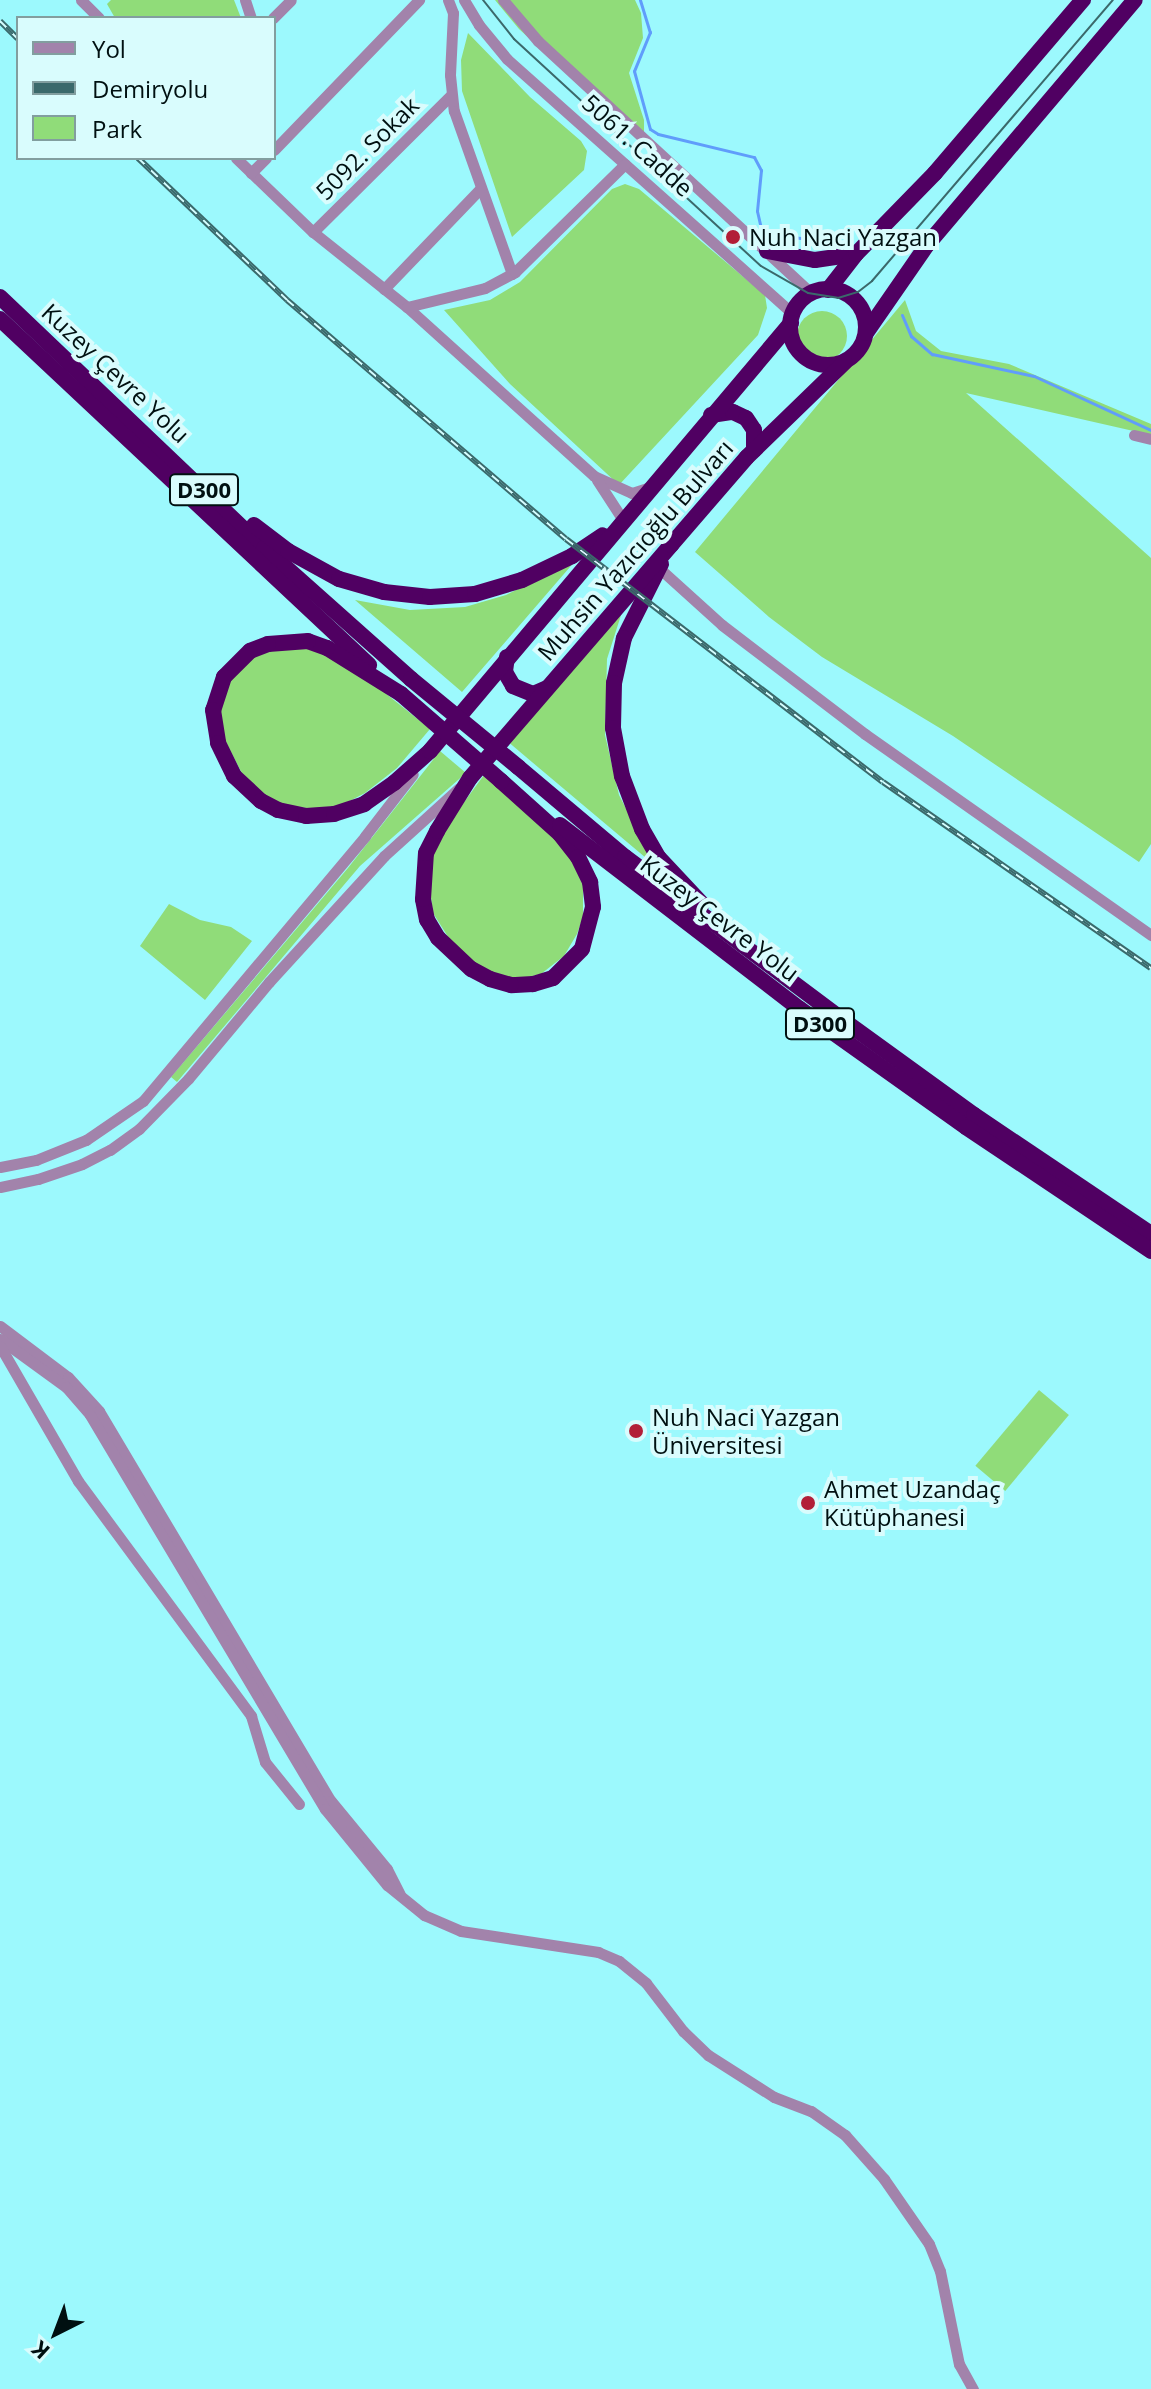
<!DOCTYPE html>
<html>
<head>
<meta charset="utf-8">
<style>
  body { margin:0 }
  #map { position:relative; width:1151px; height:2389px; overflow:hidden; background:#9cf9fd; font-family:"Open Sans",sans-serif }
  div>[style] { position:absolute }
  .green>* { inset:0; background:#90dc79; transform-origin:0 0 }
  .round { border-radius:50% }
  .stream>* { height:3px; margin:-1.5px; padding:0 1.5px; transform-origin:1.5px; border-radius:1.5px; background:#609dfb }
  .minor>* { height:11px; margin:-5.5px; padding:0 5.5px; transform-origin:5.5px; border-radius:5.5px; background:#a283ab }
  .highway>* { height:16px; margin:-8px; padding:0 8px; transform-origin:8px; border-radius:8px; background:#500062 }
  .highway>.ring { margin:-8px; padding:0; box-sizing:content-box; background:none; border:16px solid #500062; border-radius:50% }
  .tram>* { height:2px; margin:-1px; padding:0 1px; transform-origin:1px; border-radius:1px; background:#3b696b }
  .rail>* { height:6px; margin-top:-3px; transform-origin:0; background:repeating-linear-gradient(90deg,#d9fcfd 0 9px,#3b696b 0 18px); box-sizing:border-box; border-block:2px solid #3b696b }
  .highway-bridge>* { height:16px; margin:-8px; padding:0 8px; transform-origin:8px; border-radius:8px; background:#500062 }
  .dots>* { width:22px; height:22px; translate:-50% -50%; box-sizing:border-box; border:4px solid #d9fcfd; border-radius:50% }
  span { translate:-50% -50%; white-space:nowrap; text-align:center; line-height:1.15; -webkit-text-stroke:8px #d9fcfd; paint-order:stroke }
  .shield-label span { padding:2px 6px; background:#d9fcfd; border:2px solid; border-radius:6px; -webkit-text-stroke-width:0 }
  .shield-label { font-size:22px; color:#001011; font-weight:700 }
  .street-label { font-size:24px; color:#001011 }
  .poi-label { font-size:24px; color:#001011 }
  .left { translate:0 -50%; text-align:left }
  .legend { position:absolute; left:16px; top:16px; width:260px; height:144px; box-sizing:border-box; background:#d9fcfd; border:2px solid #829e9f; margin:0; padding:10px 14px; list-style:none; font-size:24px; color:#001011 }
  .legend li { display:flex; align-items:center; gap:16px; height:40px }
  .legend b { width:40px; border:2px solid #829e9f }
  .north { position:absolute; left:16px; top:2293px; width:80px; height:80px; -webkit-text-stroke:6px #d9fcfd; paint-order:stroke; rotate:222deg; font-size:22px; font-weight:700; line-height:32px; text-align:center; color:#001011 }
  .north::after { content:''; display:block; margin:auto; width:28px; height:36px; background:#001011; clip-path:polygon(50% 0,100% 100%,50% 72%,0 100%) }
</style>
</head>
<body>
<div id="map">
  <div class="green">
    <i style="clip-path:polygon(111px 0,234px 0,241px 18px,115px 18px,107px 4px)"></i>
    <i style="clip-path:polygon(495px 0,635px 0,641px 13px,643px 38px,629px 73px,644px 120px,644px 143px,519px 29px)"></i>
    <i style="clip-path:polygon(468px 33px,530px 97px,581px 141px,587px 151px,584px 170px,512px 237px,462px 91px,461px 60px)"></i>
    <i style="clip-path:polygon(625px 184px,639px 189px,765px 295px,767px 308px,758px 335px,619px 485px,510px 384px,444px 310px,490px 300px,520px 282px,612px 189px)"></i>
    <i style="clip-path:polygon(905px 300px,916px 331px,941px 351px,1009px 364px,1151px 424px,1151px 435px,966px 393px,1151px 558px,1151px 844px,1139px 862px,953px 736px,822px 657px,769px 617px,695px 552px)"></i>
    <i class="round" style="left:797px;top:311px;width:50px;height:50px"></i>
    <i style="clip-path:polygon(576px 560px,462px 692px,355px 600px,410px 610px,465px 607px,506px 595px)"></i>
    <i style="clip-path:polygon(623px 609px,607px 659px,605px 735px,619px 795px,650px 855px,646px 858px,507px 741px)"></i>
    <i style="clip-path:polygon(309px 646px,364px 676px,430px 729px,397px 768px,365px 793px,342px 805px,315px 809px,280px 805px,247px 783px,218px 727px,223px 689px,255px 653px)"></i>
    <i style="clip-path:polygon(440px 751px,466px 773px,360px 866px,177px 1082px,171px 1077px,348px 868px)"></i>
    <i style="clip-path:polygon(484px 775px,548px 830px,568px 853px,583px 885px,583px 917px,577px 934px,564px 956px,541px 974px,516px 980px,488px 973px,457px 951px,433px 913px,428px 875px,437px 839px)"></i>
    <i style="clip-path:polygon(169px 904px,200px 920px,231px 927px,252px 941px,205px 1000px,140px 946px)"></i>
    <i style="left:1039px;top:1390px;width:39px;height:99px;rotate:40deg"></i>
  </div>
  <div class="stream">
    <i style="left:640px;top:0;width:34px;rotate:73deg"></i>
    <i style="left:650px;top:32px;width:42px;rotate:112.3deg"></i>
    <i style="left:634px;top:71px;width:60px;rotate:74.6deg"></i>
    <i style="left:650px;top:129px;width:9px;rotate:32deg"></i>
    <i style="left:658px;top:134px;width:99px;rotate:13.5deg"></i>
    <i style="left:754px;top:157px;width:15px;rotate:62deg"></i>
    <i style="left:761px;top:170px;width:41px;rotate:95.6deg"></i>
    <i style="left:757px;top:211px;width:18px;rotate:77deg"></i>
    <i style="left:761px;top:229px;width:13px;rotate:27deg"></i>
    <i style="left:773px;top:235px;width:56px;rotate:6.1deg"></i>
    <i style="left:902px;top:315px;width:23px;rotate:67deg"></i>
    <i style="left:911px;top:336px;width:28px;rotate:41deg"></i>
    <i style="left:932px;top:354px;width:104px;rotate:12.2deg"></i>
    <i style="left:1034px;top:376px;width:129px;rotate:24.8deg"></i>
  </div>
  <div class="minor">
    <i style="left:81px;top:0;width:25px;rotate:45deg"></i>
    <i style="left:245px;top:0;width:19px;rotate:72deg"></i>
    <i style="left:448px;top:0;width:14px;rotate:69deg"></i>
    <i style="left:453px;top:13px;width:62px;rotate:92.8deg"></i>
    <i style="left:450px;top:75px;width:36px;rotate:84deg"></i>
    <i style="left:454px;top:111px;width:173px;rotate:70.4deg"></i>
    <i style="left:464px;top:0;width:29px;rotate:59deg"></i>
    <i style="left:479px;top:25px;width:44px;rotate:50.5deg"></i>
    <i style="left:507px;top:59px;width:383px;rotate:41.7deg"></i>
    <i style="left:503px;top:0;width:54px;rotate:49.5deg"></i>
    <i style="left:538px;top:41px;width:373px;rotate:42.7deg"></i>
    <i style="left:273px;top:18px;width:25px;rotate:-45deg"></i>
    <i style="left:274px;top:150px;width:209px;rotate:-46deg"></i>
    <i style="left:236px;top:158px;width:107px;rotate:43.9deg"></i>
    <i style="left:313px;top:232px;width:120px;rotate:38.6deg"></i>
    <i style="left:407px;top:307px;width:252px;rotate:42.1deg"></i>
    <i style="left:594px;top:476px;width:42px;rotate:24.1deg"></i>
    <i style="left:632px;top:493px;width:20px;rotate:-18deg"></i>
    <i style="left:251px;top:173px;width:21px;rotate:-45deg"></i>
    <i style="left:313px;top:232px;width:194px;rotate:-44.8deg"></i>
    <i style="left:384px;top:289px;width:140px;rotate:-46.2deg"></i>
    <i style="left:407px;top:307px;width:80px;rotate:-13.7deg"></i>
    <i style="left:485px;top:288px;width:34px;rotate:-28deg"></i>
    <i style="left:515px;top:272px;width:154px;rotate:-44.5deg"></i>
    <i style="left:1134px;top:435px;width:17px;rotate:13deg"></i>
    <i style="left:597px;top:480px;width:48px;rotate:57deg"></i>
    <i style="left:659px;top:568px;width:85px;rotate:42.1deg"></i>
    <i style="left:722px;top:625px;width:180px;rotate:37.3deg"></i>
    <i style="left:865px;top:734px;width:350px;rotate:35.1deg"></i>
    <i style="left:0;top:1167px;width:37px;rotate:-11deg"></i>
    <i style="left:36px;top:1160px;width:54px;rotate:-21.8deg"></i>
    <i style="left:86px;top:1140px;width:69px;rotate:-34.4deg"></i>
    <i style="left:143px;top:1101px;width:346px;rotate:-50deg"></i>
    <i style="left:365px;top:836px;width:78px;rotate:-52.3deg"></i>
    <i style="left:0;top:1187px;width:39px;rotate:-12deg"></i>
    <i style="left:38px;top:1179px;width:46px;rotate:-18.8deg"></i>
    <i style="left:82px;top:1164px;width:31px;rotate:-27deg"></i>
    <i style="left:110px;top:1150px;width:36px;rotate:-36deg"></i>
    <i style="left:139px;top:1129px;width:70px;rotate:-45.6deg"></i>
    <i style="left:188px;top:1079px;width:126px;rotate:-50.1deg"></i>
    <i style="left:269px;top:982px;width:171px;rotate:-47.6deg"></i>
    <i style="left:384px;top:856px;width:100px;rotate:-42.2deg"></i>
    <i style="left:0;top:1326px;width:85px;rotate:36.9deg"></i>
    <i style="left:68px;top:1377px;width:46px;rotate:47.6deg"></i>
    <i style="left:99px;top:1411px;width:454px;rotate:59.3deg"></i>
    <i style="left:331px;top:1801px;width:88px;rotate:50.5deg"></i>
    <i style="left:387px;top:1869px;width:28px;rotate:63deg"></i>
    <i style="left:0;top:1339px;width:82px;rotate:36deg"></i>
    <i style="left:66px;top:1387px;width:37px;rotate:49deg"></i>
    <i style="left:90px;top:1415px;width:459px;rotate:59.2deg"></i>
    <i style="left:325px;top:1809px;width:98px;rotate:50.8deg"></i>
    <i style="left:387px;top:1885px;width:48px;rotate:39deg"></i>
    <i style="left:424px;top:1915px;width:40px;rotate:23.4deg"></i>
    <i style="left:461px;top:1931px;width:139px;rotate:8.7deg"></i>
    <i style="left:598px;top:1952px;width:23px;rotate:23deg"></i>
    <i style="left:619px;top:1961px;width:35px;rotate:39deg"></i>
    <i style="left:646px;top:1983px;width:61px;rotate:52.4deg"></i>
    <i style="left:683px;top:2031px;width:35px;rotate:44deg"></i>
    <i style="left:708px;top:2055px;width:78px;rotate:32.5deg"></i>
    <i style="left:774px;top:2097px;width:40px;rotate:21deg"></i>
    <i style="left:811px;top:2111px;width:42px;rotate:35.2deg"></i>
    <i style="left:845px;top:2135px;width:59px;rotate:48.4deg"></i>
    <i style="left:884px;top:2179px;width:79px;rotate:55.3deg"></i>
    <i style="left:929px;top:2244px;width:29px;rotate:68deg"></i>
    <i style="left:940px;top:2271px;width:95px;rotate:78.5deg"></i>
    <i style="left:959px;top:2364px;width:29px;rotate:61deg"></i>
    <i style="left:0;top:1346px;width:156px;rotate:60deg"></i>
    <i style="left:78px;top:1481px;width:292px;rotate:53.6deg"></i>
    <i style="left:251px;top:1716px;width:48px;rotate:73.1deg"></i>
    <i style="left:265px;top:1762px;width:54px;rotate:51deg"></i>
  </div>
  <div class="highway">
    <i style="left:767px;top:251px;width:49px;rotate:10.6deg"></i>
    <i style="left:815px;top:260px;width:41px;rotate:-8.3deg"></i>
    <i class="ring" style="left:790px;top:289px;width:60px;height:60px"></i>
    <i style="left:828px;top:290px;width:46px;rotate:-52.1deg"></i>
    <i style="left:856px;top:254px;width:113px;rotate:-45.7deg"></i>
    <i style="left:935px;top:173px;width:228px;rotate:-49.5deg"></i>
    <i style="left:0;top:297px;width:364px;rotate:43.6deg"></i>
    <i style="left:264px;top:548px;width:197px;rotate:41.7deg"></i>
    <i style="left:0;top:319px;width:506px;rotate:43.16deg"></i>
    <i style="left:866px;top:333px;width:107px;rotate:-55.3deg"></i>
    <i style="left:927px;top:245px;width:321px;rotate:-49.7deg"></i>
    <i style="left:711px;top:415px;width:22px;rotate:-8deg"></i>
    <i style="left:733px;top:412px;width:14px;rotate:25deg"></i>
    <i style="left:746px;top:418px;width:14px;rotate:56deg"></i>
    <i style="left:754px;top:430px;width:20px;rotate:90deg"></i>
    <i style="left:254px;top:525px;width:43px;rotate:37.4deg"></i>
    <i style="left:288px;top:551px;width:58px;rotate:28.8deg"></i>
    <i style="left:339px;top:579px;width:47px;rotate:16.1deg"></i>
    <i style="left:384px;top:592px;width:46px;rotate:6.2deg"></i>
    <i style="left:430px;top:597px;width:45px;rotate:-3.8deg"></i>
    <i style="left:475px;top:594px;width:49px;rotate:-16.6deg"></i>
    <i style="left:522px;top:580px;width:55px;rotate:-25.6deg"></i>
    <i style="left:572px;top:556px;width:37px;rotate:-34deg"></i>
    <i style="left:661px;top:564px;width:83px;rotate:116.6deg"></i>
    <i style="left:624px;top:638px;width:46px;rotate:102.5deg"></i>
    <i style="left:614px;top:683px;width:45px;rotate:91.3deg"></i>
    <i style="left:613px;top:728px;width:49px;rotate:79.4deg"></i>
    <i style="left:622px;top:776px;width:57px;rotate:69.3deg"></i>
    <i style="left:642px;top:829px;width:34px;rotate:60deg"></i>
    <i style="left:659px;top:858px;width:63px;rotate:46.9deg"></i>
    <i style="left:507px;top:657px;width:15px;rotate:98deg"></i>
    <i style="left:505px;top:672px;width:16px;rotate:60deg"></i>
    <i style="left:513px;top:686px;width:22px;rotate:22deg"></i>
    <i style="left:533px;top:694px;width:15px;rotate:-23deg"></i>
    <i style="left:401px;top:694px;width:87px;rotate:-148.1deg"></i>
    <i style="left:327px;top:648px;width:20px;rotate:-160deg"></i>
    <i style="left:308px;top:641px;width:40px;rotate:175.7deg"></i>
    <i style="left:268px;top:644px;width:19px;rotate:159deg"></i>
    <i style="left:250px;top:651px;width:37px;rotate:135deg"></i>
    <i style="left:224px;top:677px;width:35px;rotate:108deg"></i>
    <i style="left:213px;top:710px;width:33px;rotate:81deg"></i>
    <i style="left:218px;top:743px;width:37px;rotate:64deg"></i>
    <i style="left:234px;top:776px;width:37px;rotate:43deg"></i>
    <i style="left:261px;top:801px;width:19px;rotate:28deg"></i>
    <i style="left:278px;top:810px;width:29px;rotate:12deg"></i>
    <i style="left:306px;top:816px;width:28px;rotate:-4deg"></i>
    <i style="left:334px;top:814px;width:32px;rotate:-18deg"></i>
    <i style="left:364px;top:804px;width:37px;rotate:-35deg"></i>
    <i style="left:394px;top:783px;width:48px;rotate:-41.6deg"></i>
    <i style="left:430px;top:751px;width:560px;rotate:-49.85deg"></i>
    <i style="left:518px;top:767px;width:140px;rotate:40.1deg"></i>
    <i style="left:625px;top:857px;width:264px;rotate:36.8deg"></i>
    <i style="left:836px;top:1015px;width:170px;rotate:35.9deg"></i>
    <i style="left:974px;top:1115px;width:213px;rotate:33.9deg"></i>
    <i style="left:501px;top:781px;width:79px;rotate:41.9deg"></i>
    <i style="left:560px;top:834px;width:29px;rotate:52deg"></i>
    <i style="left:578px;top:857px;width:28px;rotate:64deg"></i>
    <i style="left:590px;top:882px;width:25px;rotate:83deg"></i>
    <i style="left:593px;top:907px;width:43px;rotate:104.7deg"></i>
    <i style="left:582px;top:949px;width:41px;rotate:135deg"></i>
    <i style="left:553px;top:978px;width:21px;rotate:163deg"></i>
    <i style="left:533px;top:984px;width:22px;rotate:177deg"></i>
    <i style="left:511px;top:985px;width:22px;rotate:-164deg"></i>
    <i style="left:490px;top:979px;width:21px;rotate:-152deg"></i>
    <i style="left:471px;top:969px;width:45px;rotate:-136.8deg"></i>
    <i style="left:438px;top:938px;width:21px;rotate:-121deg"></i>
    <i style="left:427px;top:920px;width:21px;rotate:-101deg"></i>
    <i style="left:423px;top:899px;width:46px;rotate:-86.3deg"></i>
    <i style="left:426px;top:853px;width:25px;rotate:-63deg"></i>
    <i style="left:437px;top:831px;width:62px;rotate:-58.1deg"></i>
    <i style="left:470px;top:778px;width:308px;rotate:-49.2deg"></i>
    <i style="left:671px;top:545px;width:116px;rotate:-49.2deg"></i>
    <i style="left:747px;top:457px;width:136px;rotate:-44.1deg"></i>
    <i style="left:560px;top:825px;width:302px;rotate:37.5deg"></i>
    <i style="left:800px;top:1009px;width:204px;rotate:35.4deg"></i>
    <i style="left:966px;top:1127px;width:223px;rotate:33.8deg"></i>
  </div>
  <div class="tram">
    <i style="left:483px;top:0;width:50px;rotate:51.5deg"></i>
    <i style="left:514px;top:39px;width:335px;rotate:42.6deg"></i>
    <i style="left:761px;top:266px;width:54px;rotate:29.9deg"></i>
    <i style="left:808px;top:293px;width:30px;rotate:9deg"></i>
    <i style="left:838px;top:298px;width:21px;rotate:-17deg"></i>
    <i style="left:858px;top:292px;width:18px;rotate:-38deg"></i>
    <i style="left:872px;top:281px;width:370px;rotate:-49.4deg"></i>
  </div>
  <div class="rail">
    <i style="left:0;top:21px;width:25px;rotate:45deg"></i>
    <i style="left:138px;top:158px;width:206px;rotate:43.6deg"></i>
    <i style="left:287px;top:300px;width:367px;rotate:40.6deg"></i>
    <i style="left:566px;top:539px;width:399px;rotate:37.5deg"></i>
    <i style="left:883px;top:782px;width:326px;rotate:34.8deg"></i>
  </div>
  <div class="highway-bridge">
    <i style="left:411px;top:679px;width:139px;rotate:39.4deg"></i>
    <i style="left:401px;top:694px;width:133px;rotate:41deg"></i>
  </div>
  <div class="dots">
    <i style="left:733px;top:237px;background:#b21f38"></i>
    <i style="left:636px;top:1431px;background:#b21f38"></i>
    <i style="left:808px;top:1503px;background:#b21f38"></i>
  </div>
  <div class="shield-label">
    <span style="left:204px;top:490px">D300</span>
    <span style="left:820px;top:1024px">D300</span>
  </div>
  <div class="street-label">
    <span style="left:638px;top:145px;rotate:42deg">5061. Cadde</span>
    <span style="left:367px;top:148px;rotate:-45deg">5092. Sokak</span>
    <span style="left:116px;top:373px;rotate:43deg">Kuzey Çevre Yolu</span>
    <span style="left:635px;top:550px;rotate:-49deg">Muhsin Yazıcıoğlu Bulvarı</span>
    <span style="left:720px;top:918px;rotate:37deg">Kuzey Çevre Yolu</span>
  </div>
  <div class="poi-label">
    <span class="left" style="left:749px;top:237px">Nuh Naci Yazgan</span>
    <span class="left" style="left:652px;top:1431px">Nuh Naci Yazgan<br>Üniversitesi</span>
    <span class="left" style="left:824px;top:1503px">Ahmet Uzandaç<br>Kütüphanesi</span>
  </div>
  <ul class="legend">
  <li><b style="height:10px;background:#a283ab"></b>Yol</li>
  <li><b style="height:10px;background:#3b696b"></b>Demiryolu</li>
  <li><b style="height:22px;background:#90dc79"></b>Park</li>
  </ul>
  <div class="north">K</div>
</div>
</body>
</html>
